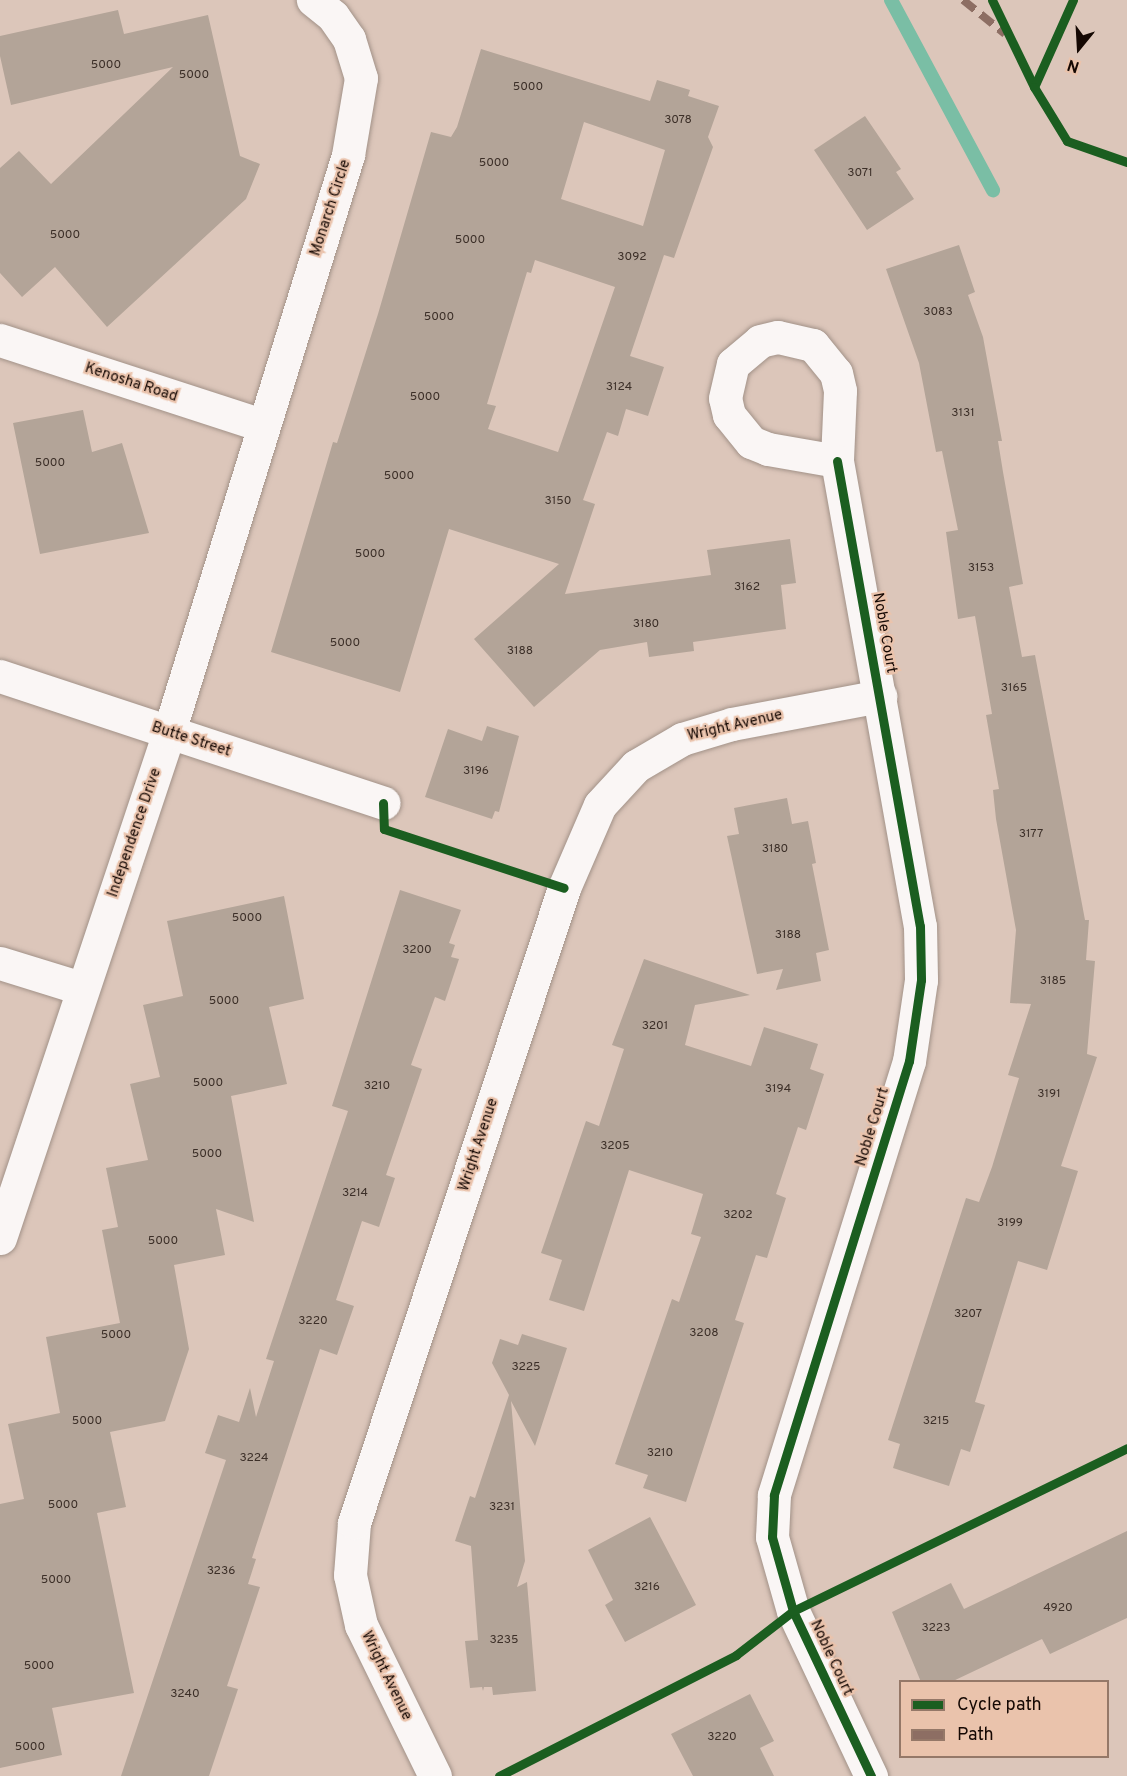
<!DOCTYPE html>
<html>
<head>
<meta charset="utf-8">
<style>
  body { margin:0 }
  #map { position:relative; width:1127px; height:1776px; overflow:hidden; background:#dcc6ba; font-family:Overpass,sans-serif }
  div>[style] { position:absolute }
  .stream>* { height:14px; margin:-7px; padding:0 7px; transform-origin:7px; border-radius:7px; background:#7abea5 }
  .building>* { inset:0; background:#b3a498 }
  .roads { filter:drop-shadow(0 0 2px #a29288) drop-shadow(0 0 2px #a29288) }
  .minor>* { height:33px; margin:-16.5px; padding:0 16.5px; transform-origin:16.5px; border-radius:16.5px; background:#faf6f5 }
  .quiet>* { height:8px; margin-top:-4px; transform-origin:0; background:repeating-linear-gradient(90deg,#8d6e63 0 15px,transparent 0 23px) }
  .cycleway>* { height:9px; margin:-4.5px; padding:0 4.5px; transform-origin:4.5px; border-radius:4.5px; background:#1b5e20 }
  span { translate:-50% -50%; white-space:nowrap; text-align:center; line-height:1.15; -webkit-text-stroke:4.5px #eac3ac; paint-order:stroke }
  .number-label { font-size:12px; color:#3c2f28 }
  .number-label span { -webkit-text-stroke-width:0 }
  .street-label { font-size:15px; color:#150803 }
  .legend { position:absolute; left:899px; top:1680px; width:210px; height:78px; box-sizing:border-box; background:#eac3ac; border:2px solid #957868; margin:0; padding:8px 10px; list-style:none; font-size:18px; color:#150803 }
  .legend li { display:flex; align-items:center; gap:12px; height:30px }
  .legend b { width:30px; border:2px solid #957868 }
  .north { position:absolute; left:1049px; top:18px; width:60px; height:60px; -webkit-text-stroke:4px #eac3ac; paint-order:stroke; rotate:198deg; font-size:16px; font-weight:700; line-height:24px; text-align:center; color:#150803 }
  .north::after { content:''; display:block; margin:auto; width:21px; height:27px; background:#150803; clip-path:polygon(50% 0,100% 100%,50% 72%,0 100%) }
</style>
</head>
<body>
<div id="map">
  <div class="stream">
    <i style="left:891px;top:0;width:216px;rotate:61.8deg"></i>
  </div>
  <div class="building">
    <i style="clip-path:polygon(118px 10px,124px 34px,208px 15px,240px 156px,260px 164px,246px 199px,107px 327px,55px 267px,22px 297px,0 273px,0 168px,19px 151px,51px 184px,173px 67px,11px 105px,0 56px,0 36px)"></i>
    <i style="clip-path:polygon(evenodd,481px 49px,650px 101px,657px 80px,690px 90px,688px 96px,719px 106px,708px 137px,713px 147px,674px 258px,664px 255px,630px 356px,664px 367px,648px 416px,626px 409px,618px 436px,607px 432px,583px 500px,595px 504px,565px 594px,711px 575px,707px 550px,790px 539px,796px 583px,781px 585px,786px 629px,693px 642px,694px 651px,649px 657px,647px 642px,600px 650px,534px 707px,474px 639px,559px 564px,449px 529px,400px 692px,271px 652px,333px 442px,337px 443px,378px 314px,431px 132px,451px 137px,457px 127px,481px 49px,584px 122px,665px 150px,643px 226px,561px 199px,584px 122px,481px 49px,535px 260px,615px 287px,558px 452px,488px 429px,496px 406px,487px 404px,527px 272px,531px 273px,535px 260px)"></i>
    <i style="clip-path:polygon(865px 116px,901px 169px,896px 172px,914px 199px,867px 230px,814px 150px)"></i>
    <i style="clip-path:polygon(959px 245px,975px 292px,968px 295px,983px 337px,1002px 441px,998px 441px,1003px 472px,1023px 584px,1009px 587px,1022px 657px,1035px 655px,1085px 920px,1089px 920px,1086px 960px,1095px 961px,1087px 1054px,1097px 1057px,1061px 1166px,1078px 1171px,1047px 1270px,1018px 1261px,975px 1402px,985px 1405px,970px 1452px,961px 1449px,949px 1486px,893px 1468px,900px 1444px,888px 1440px,966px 1198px,979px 1202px,992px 1167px,1019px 1078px,1008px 1075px,1031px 1004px,1010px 1003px,1016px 930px,996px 819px,993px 790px,999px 789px,986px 715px,992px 714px,975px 616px,958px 619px,946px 532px,958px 530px,942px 451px,936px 452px,919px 363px,886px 269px)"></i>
    <i style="clip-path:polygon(83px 410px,92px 452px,122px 443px,149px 533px,40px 554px,13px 423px)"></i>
    <i style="clip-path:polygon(487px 726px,519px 736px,499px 812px,495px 811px,492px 819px,425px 797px,448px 729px,482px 741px)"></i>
    <i style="clip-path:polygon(787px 798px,792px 824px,808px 821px,816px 863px,812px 864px,829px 950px,816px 953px,821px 981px,776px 990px,783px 969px,757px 974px,727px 836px,739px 834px,734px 808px)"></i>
    <i style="clip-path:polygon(400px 890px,461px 910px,449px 943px,455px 945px,451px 957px,459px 959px,445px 1001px,435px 997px,411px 1065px,422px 1069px,386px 1175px,395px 1178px,379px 1227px,362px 1221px,336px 1300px,354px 1306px,337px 1355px,320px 1349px,252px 1558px,256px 1559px,248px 1584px,260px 1587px,227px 1686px,238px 1689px,209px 1776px,121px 1776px,226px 1460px,205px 1453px,218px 1415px,239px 1422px,250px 1388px,256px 1417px,274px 1361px,266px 1359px,348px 1111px,332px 1106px)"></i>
    <i style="clip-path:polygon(284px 896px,304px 999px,269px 1007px,287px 1084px,231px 1096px,254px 1222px,216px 1209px,225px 1255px,174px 1265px,189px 1349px,165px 1421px,110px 1432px,126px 1507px,97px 1513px,134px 1693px,52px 1708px,62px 1755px,0 1768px,0 1504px,24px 1499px,8px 1424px,60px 1413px,46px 1337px,120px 1323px,102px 1230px,118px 1227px,106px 1168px,148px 1160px,130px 1084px,160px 1077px,143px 1005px,183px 996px,167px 921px)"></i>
    <i style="clip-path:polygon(644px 959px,750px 995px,695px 1005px,685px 1045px,751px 1066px,764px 1027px,818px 1044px,810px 1069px,824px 1074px,806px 1130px,798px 1127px,776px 1194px,786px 1198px,767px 1258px,756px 1255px,735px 1320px,744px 1323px,686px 1502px,643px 1488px,648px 1475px,615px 1464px,672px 1299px,679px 1302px,701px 1237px,691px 1234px,703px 1194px,629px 1170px,584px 1311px,549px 1300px,562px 1260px,541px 1253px,586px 1121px,599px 1126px,624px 1049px,612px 1045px)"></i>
    <i style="clip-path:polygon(522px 1334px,567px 1348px,535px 1446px,511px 1401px,525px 1561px,517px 1587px,527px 1582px,536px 1691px,493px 1695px,492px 1687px,484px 1687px,483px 1691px,482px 1687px,470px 1688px,465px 1641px,478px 1640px,471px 1546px,455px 1541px,470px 1496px,475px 1498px,509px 1395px,492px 1363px,500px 1339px,518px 1345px)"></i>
    <i style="clip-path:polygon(650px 1517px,696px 1605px,625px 1642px,605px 1605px,613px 1600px,588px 1550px)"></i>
    <i style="clip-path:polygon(1127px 1531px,1127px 1618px,1050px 1654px,1042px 1639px,951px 1682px,921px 1682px,892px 1612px,951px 1583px,964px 1609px)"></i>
    <i style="clip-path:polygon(750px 1694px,774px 1741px,760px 1748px,774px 1776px,693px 1776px,671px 1734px)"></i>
  </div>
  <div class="roads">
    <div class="minor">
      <i style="left:778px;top:337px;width:36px;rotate:13deg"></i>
      <i style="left:813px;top:345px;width:36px;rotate:51deg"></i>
      <i style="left:836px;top:373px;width:18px;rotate:77deg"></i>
      <i style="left:840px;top:391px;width:70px;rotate:92.5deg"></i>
      <i style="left:837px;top:461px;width:70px;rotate:-170.1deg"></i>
      <i style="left:768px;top:449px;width:18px;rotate:-158deg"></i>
      <i style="left:751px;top:442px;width:35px;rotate:-129deg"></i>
      <i style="left:729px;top:415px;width:17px;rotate:-103deg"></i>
      <i style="left:725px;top:398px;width:35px;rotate:-77deg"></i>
      <i style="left:733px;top:364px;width:35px;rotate:-40deg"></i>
      <i style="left:760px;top:341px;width:18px;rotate:-13deg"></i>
      <i style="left:0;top:340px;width:274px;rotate:18deg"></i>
      <i style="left:837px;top:461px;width:472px;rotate:79.9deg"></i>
      <i style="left:920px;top:926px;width:54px;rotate:88.9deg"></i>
      <i style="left:921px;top:980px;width:82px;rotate:98.4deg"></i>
      <i style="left:909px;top:1061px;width:455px;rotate:107.3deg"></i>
      <i style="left:774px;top:1495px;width:42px;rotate:92.7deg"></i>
      <i style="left:772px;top:1537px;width:77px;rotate:74.2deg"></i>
      <i style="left:793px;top:1611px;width:183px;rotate:64.7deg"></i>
      <i style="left:0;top:676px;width:404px;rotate:18.3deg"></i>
      <i style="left:0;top:963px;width:85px;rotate:17.2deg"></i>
      <i style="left:0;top:1238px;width:533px;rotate:-71.53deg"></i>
      <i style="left:169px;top:732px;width:604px;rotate:-72.76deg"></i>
      <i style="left:348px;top:155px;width:78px;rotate:-80.4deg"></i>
      <i style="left:361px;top:78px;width:41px;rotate:-107.1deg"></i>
      <i style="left:349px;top:39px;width:28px;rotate:-125deg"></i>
      <i style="left:333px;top:16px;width:26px;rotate:-141deg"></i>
      <i style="left:435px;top:1776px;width:168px;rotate:-116.1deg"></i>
      <i style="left:361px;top:1625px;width:51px;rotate:-102.4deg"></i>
      <i style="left:350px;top:1575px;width:52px;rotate:-85.6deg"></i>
      <i style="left:354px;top:1523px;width:669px;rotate:-71.7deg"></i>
      <i style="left:564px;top:888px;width:90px;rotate:-66.6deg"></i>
      <i style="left:600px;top:805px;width:53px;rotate:-47.3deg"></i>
      <i style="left:636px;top:766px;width:53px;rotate:-30.4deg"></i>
      <i style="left:682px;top:739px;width:52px;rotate:-16.7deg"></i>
      <i style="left:732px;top:724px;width:151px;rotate:-10.7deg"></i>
    </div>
  </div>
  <div class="quiet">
    <i style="left:963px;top:0;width:54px;rotate:39deg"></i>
  </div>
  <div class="cycleway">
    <i style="left:992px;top:0;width:97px;rotate:64.2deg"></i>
    <i style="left:1073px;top:0;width:95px;rotate:114.1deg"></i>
    <i style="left:1034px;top:87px;width:63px;rotate:58.6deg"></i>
    <i style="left:1067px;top:141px;width:64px;rotate:19.3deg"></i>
    <i style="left:837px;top:461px;width:472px;rotate:79.9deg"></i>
    <i style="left:920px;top:926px;width:54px;rotate:88.9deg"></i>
    <i style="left:921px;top:980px;width:82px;rotate:98.4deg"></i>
    <i style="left:909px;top:1061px;width:455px;rotate:107.3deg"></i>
    <i style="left:774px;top:1495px;width:42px;rotate:92.7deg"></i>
    <i style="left:772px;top:1537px;width:77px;rotate:74.2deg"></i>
    <i style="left:793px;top:1611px;width:183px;rotate:64.7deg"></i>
    <i style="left:383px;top:803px;width:26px;rotate:88deg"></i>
    <i style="left:384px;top:829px;width:189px;rotate:18.1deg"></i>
    <i style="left:499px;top:1776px;width:266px;rotate:-27deg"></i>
    <i style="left:736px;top:1655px;width:72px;rotate:-37.7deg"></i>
    <i style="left:793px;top:1611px;width:372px;rotate:-26deg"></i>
  </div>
  <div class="number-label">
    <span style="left:106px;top:66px">5000</span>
    <span style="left:194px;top:76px">5000</span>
    <span style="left:528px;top:88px">5000</span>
    <span style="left:678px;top:121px">3078</span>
    <span style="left:494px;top:164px">5000</span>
    <span style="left:860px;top:174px">3071</span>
    <span style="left:65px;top:236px">5000</span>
    <span style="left:470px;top:241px">5000</span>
    <span style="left:632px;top:258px">3092</span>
    <span style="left:938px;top:313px">3083</span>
    <span style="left:439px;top:318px">5000</span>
    <span style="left:619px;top:388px">3124</span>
    <span style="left:425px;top:398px">5000</span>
    <span style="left:963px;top:414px">3131</span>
    <span style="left:50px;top:464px">5000</span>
    <span style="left:399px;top:477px">5000</span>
    <span style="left:558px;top:502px">3150</span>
    <span style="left:370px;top:555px">5000</span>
    <span style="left:981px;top:569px">3153</span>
    <span style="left:747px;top:588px">3162</span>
    <span style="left:646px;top:625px">3180</span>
    <span style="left:345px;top:644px">5000</span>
    <span style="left:520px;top:652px">3188</span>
    <span style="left:1014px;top:689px">3165</span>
    <span style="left:476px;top:772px">3196</span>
    <span style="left:1031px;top:835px">3177</span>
    <span style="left:775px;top:850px">3180</span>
    <span style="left:247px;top:919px">5000</span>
    <span style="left:788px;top:936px">3188</span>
    <span style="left:417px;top:951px">3200</span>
    <span style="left:1053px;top:982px">3185</span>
    <span style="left:224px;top:1002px">5000</span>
    <span style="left:655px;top:1027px">3201</span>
    <span style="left:208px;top:1084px">5000</span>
    <span style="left:377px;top:1087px">3210</span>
    <span style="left:778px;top:1090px">3194</span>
    <span style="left:1049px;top:1095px">3191</span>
    <span style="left:615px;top:1147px">3205</span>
    <span style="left:207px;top:1155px">5000</span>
    <span style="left:355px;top:1194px">3214</span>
    <span style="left:738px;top:1216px">3202</span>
    <span style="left:1010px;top:1224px">3199</span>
    <span style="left:163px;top:1242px">5000</span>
    <span style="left:968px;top:1315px">3207</span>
    <span style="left:313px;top:1322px">3220</span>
    <span style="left:704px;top:1334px">3208</span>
    <span style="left:116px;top:1336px">5000</span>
    <span style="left:526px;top:1368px">3225</span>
    <span style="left:87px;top:1422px">5000</span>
    <span style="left:936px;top:1422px">3215</span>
    <span style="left:660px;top:1454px">3210</span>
    <span style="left:254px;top:1459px">3224</span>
    <span style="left:63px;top:1506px">5000</span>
    <span style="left:502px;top:1508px">3231</span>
    <span style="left:221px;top:1572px">3236</span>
    <span style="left:56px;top:1581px">5000</span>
    <span style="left:647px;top:1588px">3216</span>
    <span style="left:1058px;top:1609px">4920</span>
    <span style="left:936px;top:1629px">3223</span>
    <span style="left:504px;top:1641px">3235</span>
    <span style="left:39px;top:1667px">5000</span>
    <span style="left:185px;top:1695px">3240</span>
    <span style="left:722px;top:1738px">3220</span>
    <span style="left:30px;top:1748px">5000</span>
  </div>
  <div class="street-label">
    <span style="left:331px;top:208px;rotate:-72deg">Monarch Circle</span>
    <span style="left:131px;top:383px;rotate:18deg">Kenosha Road</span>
    <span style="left:884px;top:633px;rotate:80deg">Noble Court</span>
    <span style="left:735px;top:726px;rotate:-13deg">Wright Avenue</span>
    <span style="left:191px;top:740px;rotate:18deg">Butte Street</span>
    <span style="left:135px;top:833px;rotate:-71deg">Independence Drive</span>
    <span style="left:873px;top:1127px;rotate:-73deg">Noble Court</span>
    <span style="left:479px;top:1145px;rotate:-72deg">Wright Avenue</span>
    <span style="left:831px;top:1658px;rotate:65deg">Noble Court</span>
    <span style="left:386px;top:1676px;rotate:64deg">Wright Avenue</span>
  </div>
  <ul class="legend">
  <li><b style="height:8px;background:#1b5e20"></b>Cycle path</li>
  <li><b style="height:8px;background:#8d6e63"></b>Path</li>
  </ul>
  <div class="north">N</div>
</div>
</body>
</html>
